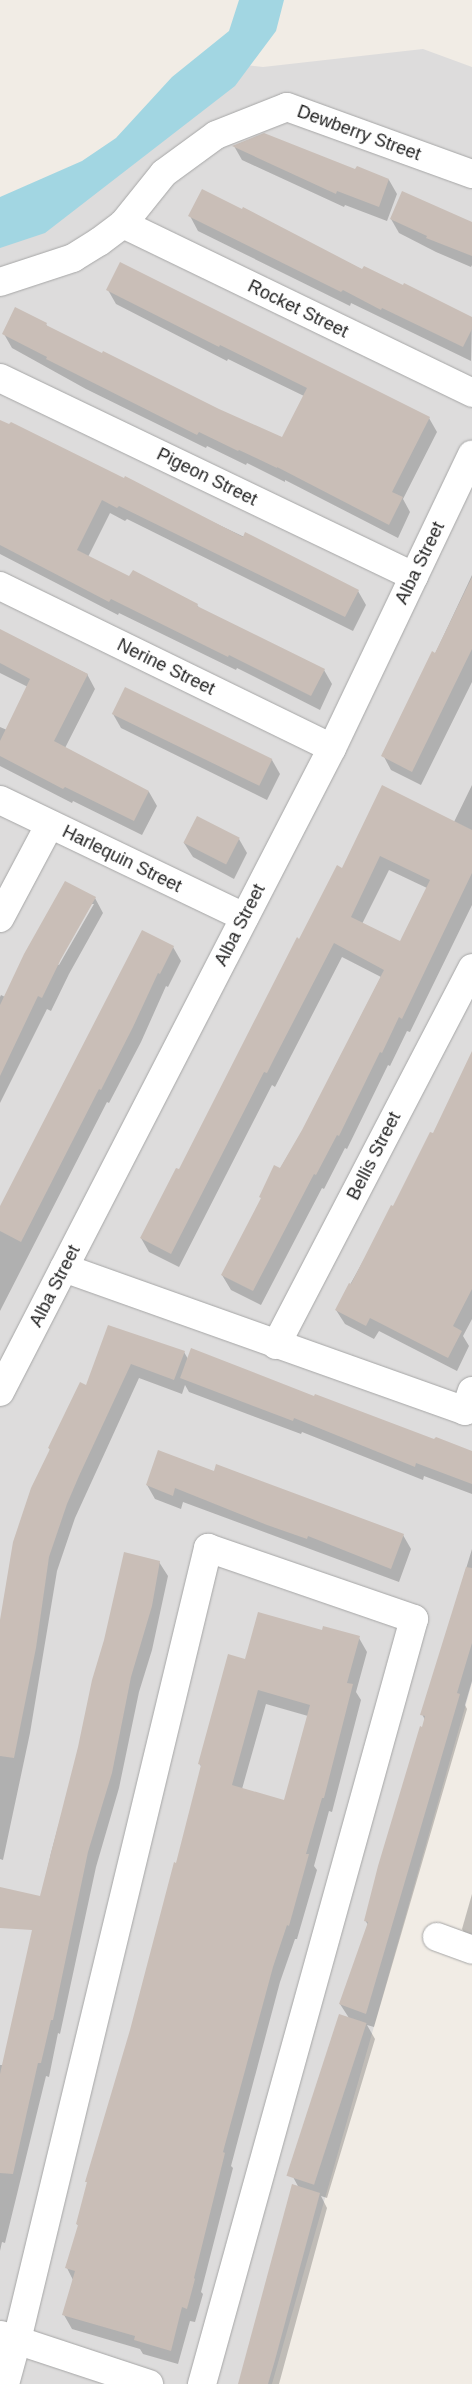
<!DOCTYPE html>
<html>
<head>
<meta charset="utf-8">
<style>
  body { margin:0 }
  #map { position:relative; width:472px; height:2384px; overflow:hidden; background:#f1ece5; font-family:Helvetica,sans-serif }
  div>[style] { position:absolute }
  .residential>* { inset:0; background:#dddcdc }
  .water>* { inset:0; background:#a2d6e2 }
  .shadow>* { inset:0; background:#0003 }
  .building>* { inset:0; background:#c9beb7; transform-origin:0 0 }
  .roads { filter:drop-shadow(0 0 1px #a6a6a6) drop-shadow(0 0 1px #a6a6a6) }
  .minor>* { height:28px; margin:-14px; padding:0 14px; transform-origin:14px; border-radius:14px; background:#fff }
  span { translate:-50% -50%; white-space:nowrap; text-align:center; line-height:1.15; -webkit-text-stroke:5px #fff; paint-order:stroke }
  .street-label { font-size:18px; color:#1f1f1f }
</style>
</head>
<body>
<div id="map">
  <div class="residential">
    <i style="clip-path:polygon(423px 49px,472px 67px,472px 1683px,272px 2384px,0 2384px,0 236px,238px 64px,263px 67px)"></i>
  </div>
  <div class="water">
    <i style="clip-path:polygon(239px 0,284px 0,276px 31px,235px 86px,45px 233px,0 248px,0 197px,82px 161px,116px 138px,172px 77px,229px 31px)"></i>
  </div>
  <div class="shadow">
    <i style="clip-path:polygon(234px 146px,356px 171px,389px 180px,397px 194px,387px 221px,345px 205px,344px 207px,242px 160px)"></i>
    <i style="clip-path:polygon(243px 211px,363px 270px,472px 319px,471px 361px,351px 303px,350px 306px,198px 231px,190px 216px)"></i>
    <i style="clip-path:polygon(391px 219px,472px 225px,472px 265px,471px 267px,436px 252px,399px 233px)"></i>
    <i style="clip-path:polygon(108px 290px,429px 418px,437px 432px,403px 499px,410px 512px,398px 538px,285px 480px,285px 482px,247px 463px,246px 465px,207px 446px,206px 448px,86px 389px,12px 348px,4px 334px,46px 324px,48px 328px,218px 411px,283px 438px,304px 396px,228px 359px,227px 361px,116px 304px)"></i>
    <i style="clip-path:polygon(0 421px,358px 591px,366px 605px,353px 631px,127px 519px,125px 521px,110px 513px,88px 557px,130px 578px,197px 605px,200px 609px,324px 670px,332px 684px,320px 710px,237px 668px,236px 670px,119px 613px,118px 615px,0 554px)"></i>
    <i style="clip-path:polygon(472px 575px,472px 682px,421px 785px,391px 770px,383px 755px,435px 654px)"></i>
    <i style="clip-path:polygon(0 630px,87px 674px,95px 689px,65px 748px,149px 792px,157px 806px,142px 835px,73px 801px,72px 803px,0 766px,0 727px,7px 730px,28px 687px,0 673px)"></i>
    <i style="clip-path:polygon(113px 714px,272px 760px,280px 774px,267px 800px,121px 728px)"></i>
    <i style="clip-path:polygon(evenodd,472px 785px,472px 905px,410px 1032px,407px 1031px,390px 1066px,388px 1065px,347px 1149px,345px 1148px,324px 1189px,322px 1188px,261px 1305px,231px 1290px,222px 1275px,262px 1199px,303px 1130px,381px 977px,342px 957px,275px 1087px,272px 1085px,179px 1267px,149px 1252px,141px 1238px,179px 1171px,300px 940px,343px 869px,454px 822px,472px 785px,389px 870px,427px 888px,400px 943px,362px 924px,389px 870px)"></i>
    <i style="clip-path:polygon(239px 839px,247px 853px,234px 879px,193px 857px,184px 843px)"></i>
    <i style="clip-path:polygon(evenodd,65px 883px,95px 898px,103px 913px,69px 974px,51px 1011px,47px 1009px,0 1103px,0 997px,1px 995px,5px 997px,65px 883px,91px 904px,94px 904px,59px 965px,57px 964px,91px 904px)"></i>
    <i style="clip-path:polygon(173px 947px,181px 961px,168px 987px,166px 986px,141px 1042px,109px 1103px,107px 1102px,0 1311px,0 1209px)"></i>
    <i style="clip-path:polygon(472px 1056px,472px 1319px,463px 1336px,469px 1346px,457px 1371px,379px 1331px,374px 1339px,345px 1324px,336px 1310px,433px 1135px)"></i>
    <i style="clip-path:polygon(109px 1327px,184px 1352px,188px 1359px,315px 1397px,435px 1441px,472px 1452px,472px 1494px,424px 1476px,423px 1480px,302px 1432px,301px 1434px,189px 1392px,185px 1385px,182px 1394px,139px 1378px,75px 1518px,57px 1571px,30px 1733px,3px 1860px,0 1859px,0 1638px,50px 1450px,49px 1448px,87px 1387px)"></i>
    <i style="clip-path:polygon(214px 1472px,403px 1535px,411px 1549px,399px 1582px,183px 1502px,181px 1509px,155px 1499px,147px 1485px)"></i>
    <i style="clip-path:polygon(472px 1549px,472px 1681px,465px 1705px,467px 1709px,374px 2027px,367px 2025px,375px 2039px,327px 2198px,321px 2196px,327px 2208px,279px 2384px,239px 2384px,299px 2188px,293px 2177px,349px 2018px,340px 2004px,368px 1925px,365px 1920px,425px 1720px,422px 1714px)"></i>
    <i style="clip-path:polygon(159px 1562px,168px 1576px,152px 1650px,139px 1692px,119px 1788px,96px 1867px,60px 2034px,58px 2033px,49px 2077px,46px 2076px,5px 2243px,2px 2242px,0 2251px,0 2065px,3px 2065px,13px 2027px,51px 1853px,80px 1747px)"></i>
    <i style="clip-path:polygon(evenodd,323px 1632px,359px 1638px,367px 1652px,356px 1692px,361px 1700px,332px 1812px,329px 1811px,314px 1866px,317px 1870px,297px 1939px,295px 1939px,280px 1982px,231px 2166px,233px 2168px,201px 2292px,203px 2294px,195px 2322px,190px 2321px,178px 2364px,143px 2354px,140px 2349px,72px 2329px,64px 2315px,73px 2280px,67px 2268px,79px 2227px,77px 2224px,88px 2184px,86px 2181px,131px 2030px,177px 1864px,202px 1768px,199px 1763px,246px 1661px,323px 1632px,266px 1704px,308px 1716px,285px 1802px,242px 1789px,266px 1704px)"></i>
    <i style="clip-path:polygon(472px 1894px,472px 1946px,462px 1929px)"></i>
  </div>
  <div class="building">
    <i style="clip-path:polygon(264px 133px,355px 169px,357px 166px,389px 179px,379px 207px,337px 191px,336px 194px,232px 146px)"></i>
    <i style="clip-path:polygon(202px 189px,242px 209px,243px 207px,362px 269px,364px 266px,403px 285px,404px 283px,472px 317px,472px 329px,463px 347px,382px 308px,381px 310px,343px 290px,341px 292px,188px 216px)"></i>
    <i style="clip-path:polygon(402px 191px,472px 222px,472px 256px,426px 238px,427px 236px,390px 219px)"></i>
    <i style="clip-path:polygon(120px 262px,430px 417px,392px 492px,403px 497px,389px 525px,277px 467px,277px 468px,239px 450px,238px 451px,199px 432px,197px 435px,46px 359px,47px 357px,2px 334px,15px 307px,47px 323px,46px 325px,102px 353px,103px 351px,219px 409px,282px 437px,307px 388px,220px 345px,219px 347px,106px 290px)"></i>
    <i style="clip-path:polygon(0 420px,9px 424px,11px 422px,124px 478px,125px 476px,243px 537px,245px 532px,359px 590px,345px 617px,119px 506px,117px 508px,102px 500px,77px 550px,129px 576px,133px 570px,198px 604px,197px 606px,325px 669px,311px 696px,229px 655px,228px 657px,111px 599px,109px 602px,0 545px)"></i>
    <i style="clip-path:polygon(472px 577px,472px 649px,412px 772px,381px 756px,432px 651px,435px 653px)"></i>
    <i style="clip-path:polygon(0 629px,88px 674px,54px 741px,149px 791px,134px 821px,65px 787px,63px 789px,0 756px,0 741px,30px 679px,0 663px)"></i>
    <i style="left:125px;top:687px;width:164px;height:30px;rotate:26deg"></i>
    <i style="clip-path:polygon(evenodd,382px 785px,472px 830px,472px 873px,402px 1019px,399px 1017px,382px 1053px,380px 1052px,339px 1136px,337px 1135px,316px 1175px,314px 1174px,253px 1291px,221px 1275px,261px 1198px,259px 1197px,274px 1165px,280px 1168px,302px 1130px,384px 970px,334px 943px,275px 1057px,267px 1073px,264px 1072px,171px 1254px,140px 1238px,176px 1168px,179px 1169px,297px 937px,299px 939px,337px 865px,342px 868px,382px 785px,380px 856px,430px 880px,400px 941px,351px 917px,380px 856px)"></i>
    <i style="left:197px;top:816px;width:48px;height:30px;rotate:27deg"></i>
    <i style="clip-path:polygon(65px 881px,96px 897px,61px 959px,42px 998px,38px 996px,0 1076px,0 1005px,24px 954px)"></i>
    <i style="clip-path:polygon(142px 930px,174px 946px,160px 974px,158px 973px,133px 1027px,101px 1090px,99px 1089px,21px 1242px,0 1231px,0 1206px)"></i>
    <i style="clip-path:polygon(472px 1051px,472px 1289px,453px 1326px,462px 1331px,448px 1358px,370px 1318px,366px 1326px,335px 1310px,349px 1283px,351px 1284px,391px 1205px,393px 1206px,430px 1132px,433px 1133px)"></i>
    <i style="clip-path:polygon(108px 1325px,185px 1351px,174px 1380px,131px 1364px,79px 1476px,67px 1504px,49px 1557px,36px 1648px,14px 1758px,0 1756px,0 1620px,13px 1542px,31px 1488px,50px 1449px,48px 1448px,80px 1382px,86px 1385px)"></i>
    <i style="clip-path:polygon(191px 1348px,314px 1396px,315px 1394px,434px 1439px,436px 1437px,472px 1451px,472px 1484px,416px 1463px,415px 1467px,294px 1418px,293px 1421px,180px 1378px)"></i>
    <i style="clip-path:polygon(158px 1450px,214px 1471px,216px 1464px,404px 1534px,391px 1569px,308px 1536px,307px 1539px,267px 1525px,175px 1488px,173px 1496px,146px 1485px)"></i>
    <i style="clip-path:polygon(124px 1552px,160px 1561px,152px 1606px,131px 1677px,112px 1773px,88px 1852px,53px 2020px,51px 2020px,41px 2063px,38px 2063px,13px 2174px,0 2173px,0 2074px,32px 1930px,0 1928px,0 1887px,40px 1896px,78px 1747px,92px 1680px,104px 1640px)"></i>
    <i style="clip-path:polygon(466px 1567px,472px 1568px,472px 1643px,457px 1693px,460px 1694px,366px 2014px,339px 2004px,368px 1922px,364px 1921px,378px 1866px,420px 1726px,422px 1727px,425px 1716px,420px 1715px)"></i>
    <i style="clip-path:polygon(evenodd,258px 1612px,322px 1630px,323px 1626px,360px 1636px,347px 1683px,353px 1684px,324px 1798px,322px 1798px,306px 1854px,309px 1854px,289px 1926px,287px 1925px,273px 1967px,223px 2152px,225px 2153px,194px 2278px,195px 2279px,187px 2309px,182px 2307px,171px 2351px,134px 2340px,135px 2336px,62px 2315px,75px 2271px,65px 2268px,78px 2225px,76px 2224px,87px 2182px,85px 2182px,130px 2030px,174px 1862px,176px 1863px,201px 1765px,198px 1764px,228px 1654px,245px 1659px,258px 1612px,258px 1690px,310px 1705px,284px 1800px,232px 1785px,258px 1690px)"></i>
    <i style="left:339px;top:2014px;width:29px;height:170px;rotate:18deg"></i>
    <i style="clip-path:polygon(292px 2184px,320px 2193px,275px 2360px,268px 2384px,238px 2384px)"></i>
  </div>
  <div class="roads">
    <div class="minor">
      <i style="left:123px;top:224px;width:388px;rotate:25.8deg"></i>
      <i style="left:0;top:282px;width:77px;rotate:-18.2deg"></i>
      <i style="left:73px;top:258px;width:31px;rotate:-32deg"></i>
      <i style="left:99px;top:242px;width:30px;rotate:-37deg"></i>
      <i style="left:123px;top:224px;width:65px;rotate:-51.2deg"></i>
      <i style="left:164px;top:173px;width:64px;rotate:-36.2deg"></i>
      <i style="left:216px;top:135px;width:76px;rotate:-21.5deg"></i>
      <i style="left:287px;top:107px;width:197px;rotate:19.9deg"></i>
      <i style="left:0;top:378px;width:459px;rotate:25.6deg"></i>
      <i style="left:0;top:586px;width:369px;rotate:26deg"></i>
      <i style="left:0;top:800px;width:271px;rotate:25.6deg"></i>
      <i style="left:0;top:918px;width:106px;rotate:-62deg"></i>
      <i style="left:64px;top:1268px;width:426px;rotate:19.6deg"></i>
      <i style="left:465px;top:1411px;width:21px;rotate:-71deg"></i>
      <i style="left:276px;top:1345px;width:425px;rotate:-62.5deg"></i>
      <i style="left:0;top:1392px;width:725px;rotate:-62.73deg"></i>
      <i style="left:332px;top:748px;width:325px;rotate:-64.5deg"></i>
      <i style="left:437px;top:1937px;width:37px;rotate:20deg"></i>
      <i style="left:1px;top:2335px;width:156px;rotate:18.3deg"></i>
      <i style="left:5px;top:2384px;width:46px;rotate:-74.7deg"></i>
      <i style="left:17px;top:2340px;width:815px;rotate:-76.44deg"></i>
      <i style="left:208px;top:1548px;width:218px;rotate:19deg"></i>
      <i style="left:414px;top:1619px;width:794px;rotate:105.49deg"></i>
    </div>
  </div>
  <div class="street-label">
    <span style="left:359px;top:133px;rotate:20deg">Dewberry Street</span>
    <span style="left:298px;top:309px;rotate:26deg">Rocket Street</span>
    <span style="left:207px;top:477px;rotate:26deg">Pigeon Street</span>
    <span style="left:420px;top:563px;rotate:-64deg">Alba Street</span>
    <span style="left:166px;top:667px;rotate:26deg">Nerine Street</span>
    <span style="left:122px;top:859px;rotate:26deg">Harlequin Street</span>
    <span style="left:240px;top:925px;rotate:-63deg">Alba Street</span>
    <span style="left:374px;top:1156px;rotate:-63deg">Bellis Street</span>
    <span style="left:55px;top:1286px;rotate:-63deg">Alba Street</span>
  </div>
</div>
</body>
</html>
